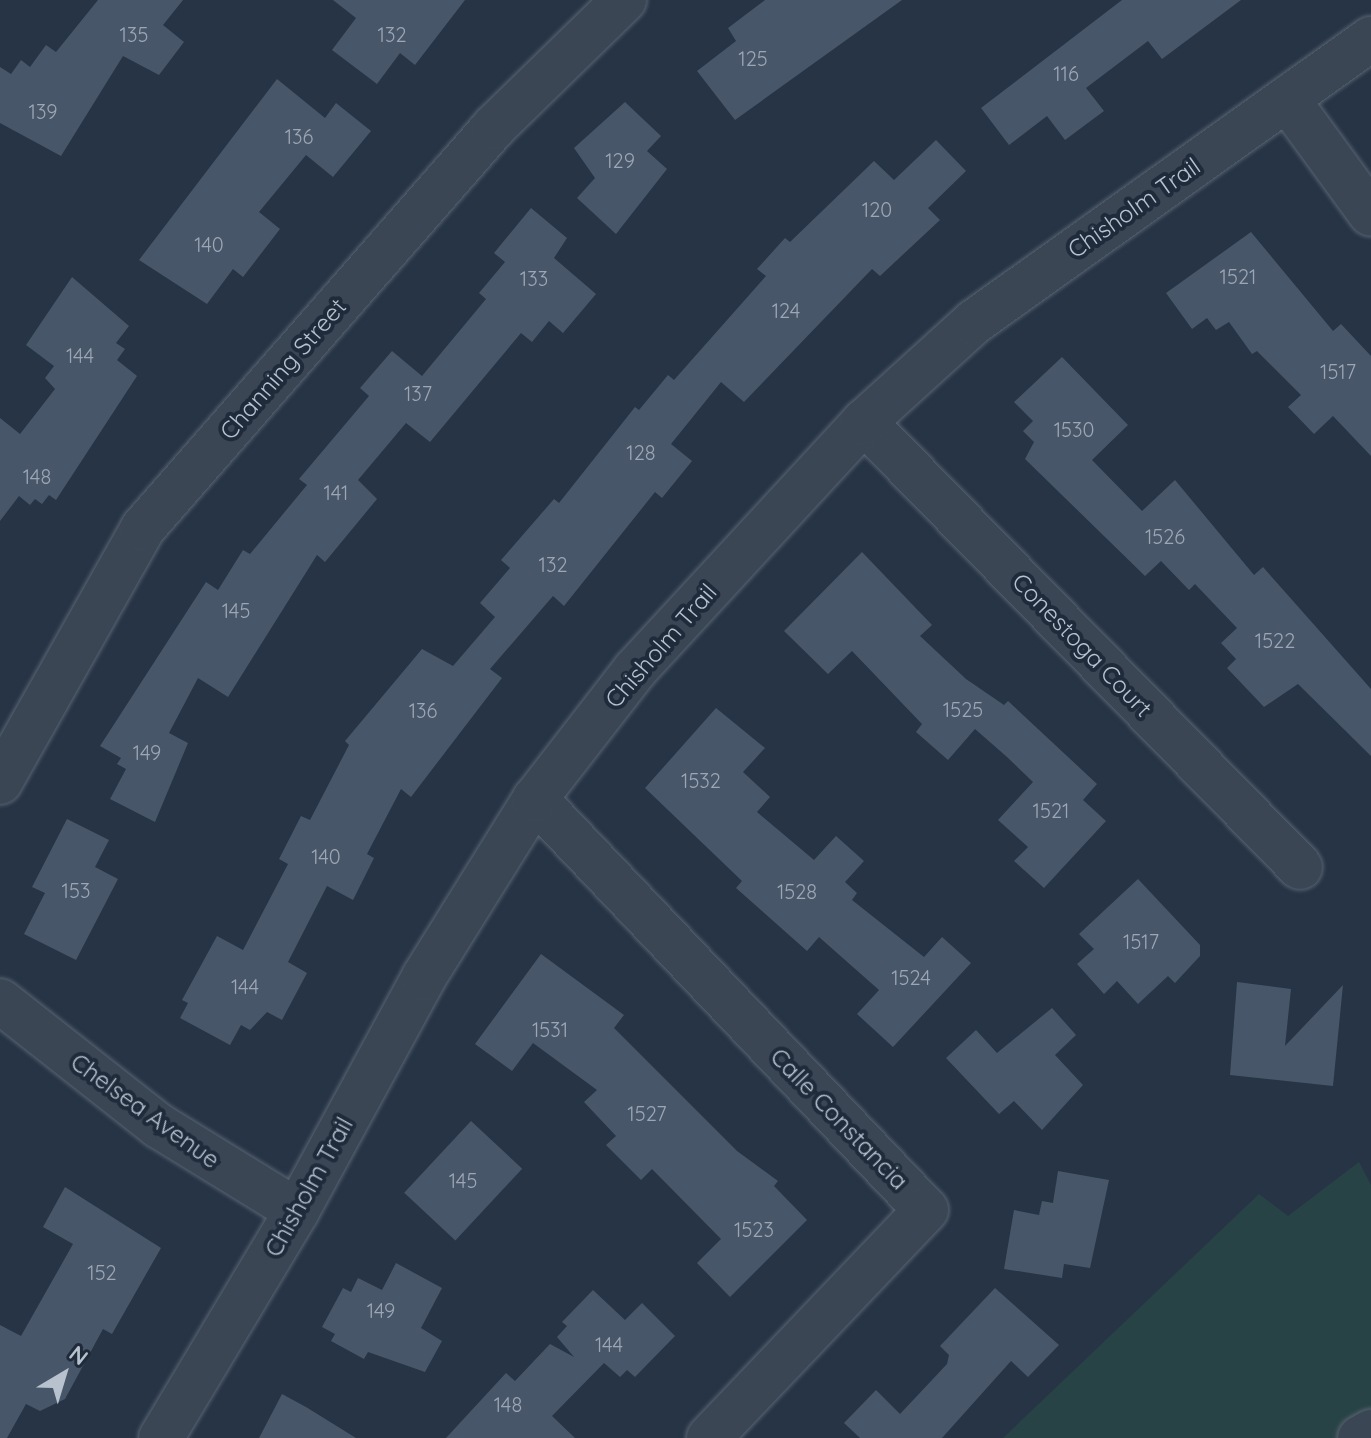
<!DOCTYPE html>
<html>
<head>
<meta charset="utf-8">
<style>
  body { margin:0 }
  #map { position:relative; width:1371px; height:1438px; overflow:hidden; background:#263445; font-family:Quicksand,sans-serif }
  div>[style] { position:absolute }
  .green>* { inset:0; background:#284346 }
  .building>* { inset:0; background:#485669; transform-origin:0 0 }
  .roads { filter:drop-shadow(0 0 2px #596472) drop-shadow(0 0 2px #596472) }
  .minor>* { height:44px; margin:-22px; padding:0 22px; transform-origin:22px; border-radius:22px; background:#3b4655 }
  span { translate:-50% -50%; white-space:nowrap; text-align:center; line-height:1.15; -webkit-text-stroke:8px #1f2b3a; paint-order:stroke }
  .number-label { font-size:20px; color:#9ca6b5 }
  .number-label span { -webkit-text-stroke-width:0 }
  .street-label { font-size:24px; color:#b8c1ce }
  .north { position:absolute; left:24px; top:1334px; width:80px; height:80px; -webkit-text-stroke:6px #1f2b3a; paint-order:stroke; rotate:38deg; font-size:22px; font-weight:700; line-height:32px; text-align:center; color:#b8c1ce }
  .north::after { content:''; display:block; margin:auto; width:28px; height:36px; background:#b8c1ce; clip-path:polygon(50% 0,100% 100%,50% 72%,0 100%) }
</style>
</head>
<body>
<div id="map">
  <div class="green">
    <i style="clip-path:polygon(1359px 1162px,1371px 1185px,1371px 1438px,1003px 1438px,1259px 1194px,1288px 1216px)"></i>
  </div>
  <div class="building">
    <i style="clip-path:polygon(98px 0,183px 0,163px 25px,184px 42px,159px 75px,123px 56px,61px 156px,0 123px,0 67px,11px 74px,21px 60px,30px 67px,46px 45px,56px 52px)"></i>
    <i style="clip-path:polygon(333px 0,465px 0,415px 65px,400px 53px,377px 84px,332px 50px,356px 18px)"></i>
    <i style="clip-path:polygon(765px 0,902px 0,735px 120px,697px 71px,736px 41px,728px 28px)"></i>
    <i style="clip-path:polygon(1122px 0,1241px 0,1162px 59px,1148px 41px,1086px 88px,1104px 111px,1065px 140px,1047px 116px,1009px 145px,981px 108px)"></i>
    <i style="clip-path:polygon(277px 79px,325px 118px,336px 103px,371px 131px,333px 177px,306px 155px,259px 212px,280px 229px,243px 277px,233px 269px,207px 304px,139px 260px)"></i>
    <i style="clip-path:polygon(625px 102px,661px 136px,647px 151px,667px 169px,616px 234px,577px 198px,595px 178px,574px 148px)"></i>
    <i style="clip-path:polygon(936px 140px,966px 171px,928px 208px,940px 220px,880px 276px,872px 269px,744px 402px,721px 382px,671px 444px,692px 461px,662px 498px,655px 492px,564px 606px,553px 596px,490px 669px,502px 678px,411px 797px,401px 789px,367px 854px,374px 858px,353px 900px,327px 886px,288px 962px,307px 973px,282px 1020px,267px 1012px,250px 1030px,241px 1025px,230px 1045px,180px 1018px,188px 1003px,182px 1000px,217px 936px,243px 950px,288px 864px,279px 859px,301px 816px,310px 820px,349px 745px,345px 741px,422px 649px,453px 666px,495px 617px,480px 603px,510px 568px,501px 560px,554px 499px,559px 503px,635px 407px,639px 410px,668px 375px,674px 380px,766px 276px,757px 269px,785px 238px,790px 242px,874px 161px,894px 180px)"></i>
    <i style="clip-path:polygon(531px 208px,567px 238px,554px 258px,596px 294px,563px 333px,549px 321px,532px 342px,521px 333px,430px 442px,406px 423px,358px 480px,377px 499px,325px 562px,317px 555px,228px 697px,198px 678px,169px 733px,188px 743px,155px 822px,110px 799px,126px 769px,117px 764px,121px 758px,100px 746px,206px 582px,218px 590px,243px 550px,250px 554px,307px 485px,299px 479px,369px 396px,360px 388px,392px 351px,422px 376px,486px 299px,479px 293px,505px 262px,494px 253px)"></i>
    <i style="clip-path:polygon(1251px 232px,1333px 331px,1341px 324px,1371px 356px,1371px 456px,1333px 416px,1314px 434px,1288px 407px,1301px 395px,1257px 351px,1252px 354px,1229px 322px,1216px 330px,1207px 318px,1192px 329px,1166px 293px)"></i>
    <i style="clip-path:polygon(72px 277px,129px 326px,116px 343px,125px 349px,117px 360px,137px 376px,56px 500px,49px 495px,42px 504px,35px 499px,30px 505px,19px 496px,0 521px,0 418px,20px 434px,55px 389px,45px 378px,54px 366px,26px 345px)"></i>
    <i style="clip-path:polygon(1062px 357px,1128px 425px,1092px 460px,1142px 511px,1175px 480px,1254px 575px,1263px 567px,1371px 689px,1371px 756px,1298px 684px,1264px 707px,1227px 668px,1236px 659px,1221px 643px,1237px 628px,1195px 584px,1189px 590px,1161px 561px,1145px 576px,1025px 459px,1034px 442px,1023px 431px,1033px 421px,1014px 402px)"></i>
    <i style="clip-path:polygon(862px 552px,932px 625px,920px 636px,966px 679px,1004px 705px,1008px 701px,1097px 784px,1083px 800px,1106px 821px,1044px 888px,1014px 861px,1028px 847px,998px 820px,1033px 782px,1007px 757px,975px 729px,948px 760px,916px 732px,922px 724px,852px 651px,828px 674px,784px 631px)"></i>
    <i style="clip-path:polygon(716px 708px,765px 748px,743px 772px,770px 797px,757px 812px,814px 860px,836px 836px,864px 861px,845px 882px,857px 893px,852px 900px,924px 957px,942px 937px,971px 963px,893px 1047px,857px 1014px,879px 990px,819px 937px,807px 951px,736px 888px,742px 881px,645px 788px)"></i>
    <i style="clip-path:polygon(67px 819px,109px 840px,95px 867px,118px 879px,76px 960px,24px 934px,45px 893px,32px 887px)"></i>
    <i style="clip-path:polygon(1138px 879px,1200px 945px,1200px 956px,1175px 983px,1168px 976px,1138px 1004px,1117px 981px,1104px 994px,1077px 964px,1094px 949px,1079px 934px)"></i>
    <i style="clip-path:polygon(541px 954px,624px 1015px,614px 1028px,737px 1151px,778px 1181px,774px 1186px,807px 1220px,730px 1297px,697px 1263px,721px 1239px,652px 1169px,641px 1180px,606px 1145px,616px 1136px,584px 1102px,597px 1090px,533px 1043px,512px 1071px,475px 1044px)"></i>
    <i style="clip-path:polygon(1237px 982px,1291px 989px,1285px 1046px,1343px 985px,1333px 1086px,1230px 1075px)"></i>
    <i style="clip-path:polygon(1052px 1008px,1076px 1035px,1055px 1055px,1083px 1085px,1042px 1130px,1014px 1101px,999px 1114px,946px 1058px,976px 1030px,997px 1053px)"></i>
    <i style="left:471px;top:1121px;width:70px;height:98px;rotate:43deg"></i>
    <i style="clip-path:polygon(1058px 1171px,1109px 1180px,1090px 1268px,1064px 1264px,1062px 1278px,1004px 1269px,1014px 1210px,1039px 1215px,1042px 1201px,1053px 1203px)"></i>
    <i style="clip-path:polygon(65px 1187px,161px 1248px,112px 1334px,103px 1329px,65px 1399px,40px 1411px,26px 1404px,7px 1438px,0 1438px,0 1325px,21px 1336px,73px 1244px,43px 1227px)"></i>
    <i style="clip-path:polygon(396px 1263px,442px 1288px,421px 1328px,442px 1341px,425px 1372px,368px 1352px,364px 1359px,331px 1341px,335px 1334px,322px 1327px,343px 1288px,351px 1292px,358px 1278px,382px 1290px)"></i>
    <i style="clip-path:polygon(995px 1288px,1059px 1345px,1028px 1377px,1011px 1361px,942px 1438px,860px 1438px,844px 1423px,876px 1390px,900px 1414px,947px 1364px,949px 1355px,940px 1346px)"></i>
    <i style="clip-path:polygon(593px 1290px,625px 1320px,642px 1303px,675px 1336px,635px 1377px,627px 1370px,620px 1377px,604px 1363px,552px 1416px,575px 1438px,446px 1438px,506px 1373px,515px 1381px,550px 1344px,574px 1357px,557px 1337px,567px 1326px,562px 1322px)"></i>
    <i style="clip-path:polygon(282px 1394px,306px 1407px,356px 1438px,259px 1438px)"></i>
  </div>
  <div class="roads">
    <div class="minor">
      <i style="left:1287px;top:99px;width:142px;rotate:53.9deg"></i>
      <i style="left:864px;top:422px;width:623px;rotate:45.59deg"></i>
      <i style="left:0;top:782px;width:291px;rotate:-60.6deg"></i>
      <i style="left:143px;top:528px;width:533px;rotate:-48.8deg"></i>
      <i style="left:494px;top:127px;width:182px;rotate:-44.3deg"></i>
      <i style="left:535px;top:799px;width:567px;rotate:46.43deg"></i>
      <i style="left:926px;top:1210px;width:315px;rotate:133.6deg"></i>
      <i style="left:0;top:1001px;width:202px;rotate:38.2deg"></i>
      <i style="left:159px;top:1126px;width:162px;rotate:31.6deg"></i>
      <i style="left:161px;top:1438px;width:265px;rotate:-59.1deg"></i>
      <i style="left:297px;top:1211px;width:266px;rotate:-61.5deg"></i>
      <i style="left:424px;top:977px;width:210px;rotate:-58.1deg"></i>
      <i style="left:535px;top:799px;width:163px;rotate:-52.2deg"></i>
      <i style="left:635px;top:670px;width:338px;rotate:-47.3deg"></i>
      <i style="left:864px;top:422px;width:149px;rotate:-42.3deg"></i>
      <i style="left:974px;top:322px;width:488px;rotate:-35.5deg"></i>
      <i style="left:1360px;top:1438px;width:13px;rotate:-29deg"></i>
    </div>
  </div>
  <div class="number-label">
    <span style="left:134px;top:34px">135</span>
    <span style="left:392px;top:34px">132</span>
    <span style="left:753px;top:58px">125</span>
    <span style="left:1066px;top:73px">116</span>
    <span style="left:43px;top:111px">139</span>
    <span style="left:299px;top:136px">136</span>
    <span style="left:620px;top:160px">129</span>
    <span style="left:877px;top:209px">120</span>
    <span style="left:209px;top:244px">140</span>
    <span style="left:1238px;top:276px">1521</span>
    <span style="left:534px;top:278px">133</span>
    <span style="left:786px;top:310px">124</span>
    <span style="left:80px;top:355px">144</span>
    <span style="left:1338px;top:371px">1517</span>
    <span style="left:418px;top:393px">137</span>
    <span style="left:1074px;top:429px">1530</span>
    <span style="left:641px;top:452px">128</span>
    <span style="left:37px;top:476px">148</span>
    <span style="left:336px;top:492px">141</span>
    <span style="left:1165px;top:536px">1526</span>
    <span style="left:553px;top:564px">132</span>
    <span style="left:236px;top:610px">145</span>
    <span style="left:1275px;top:640px">1522</span>
    <span style="left:963px;top:709px">1525</span>
    <span style="left:423px;top:710px">136</span>
    <span style="left:147px;top:752px">149</span>
    <span style="left:701px;top:780px">1532</span>
    <span style="left:1051px;top:810px">1521</span>
    <span style="left:326px;top:856px">140</span>
    <span style="left:76px;top:890px">153</span>
    <span style="left:797px;top:891px">1528</span>
    <span style="left:1141px;top:941px">1517</span>
    <span style="left:911px;top:977px">1524</span>
    <span style="left:245px;top:986px">144</span>
    <span style="left:550px;top:1029px">1531</span>
    <span style="left:647px;top:1113px">1527</span>
    <span style="left:463px;top:1180px">145</span>
    <span style="left:754px;top:1229px">1523</span>
    <span style="left:102px;top:1272px">152</span>
    <span style="left:381px;top:1310px">149</span>
    <span style="left:609px;top:1344px">144</span>
    <span style="left:508px;top:1404px">148</span>
  </div>
  <div class="street-label">
    <span style="left:1134px;top:208px;rotate:-35deg">Chisholm Trail</span>
    <span style="left:283px;top:369px;rotate:-49deg">Channing Street</span>
    <span style="left:1082px;top:645px;rotate:46deg">Conestoga Court</span>
    <span style="left:661px;top:646px;rotate:-49deg">Chisholm Trail</span>
    <span style="left:145px;top:1111px;rotate:36deg">Chelsea Avenue</span>
    <span style="left:839px;top:1119px;rotate:46deg">Calle Constancia</span>
    <span style="left:309px;top:1187px;rotate:-61deg">Chisholm Trail</span>
  </div>
  <div class="north">N</div>
</div>
</body>
</html>
